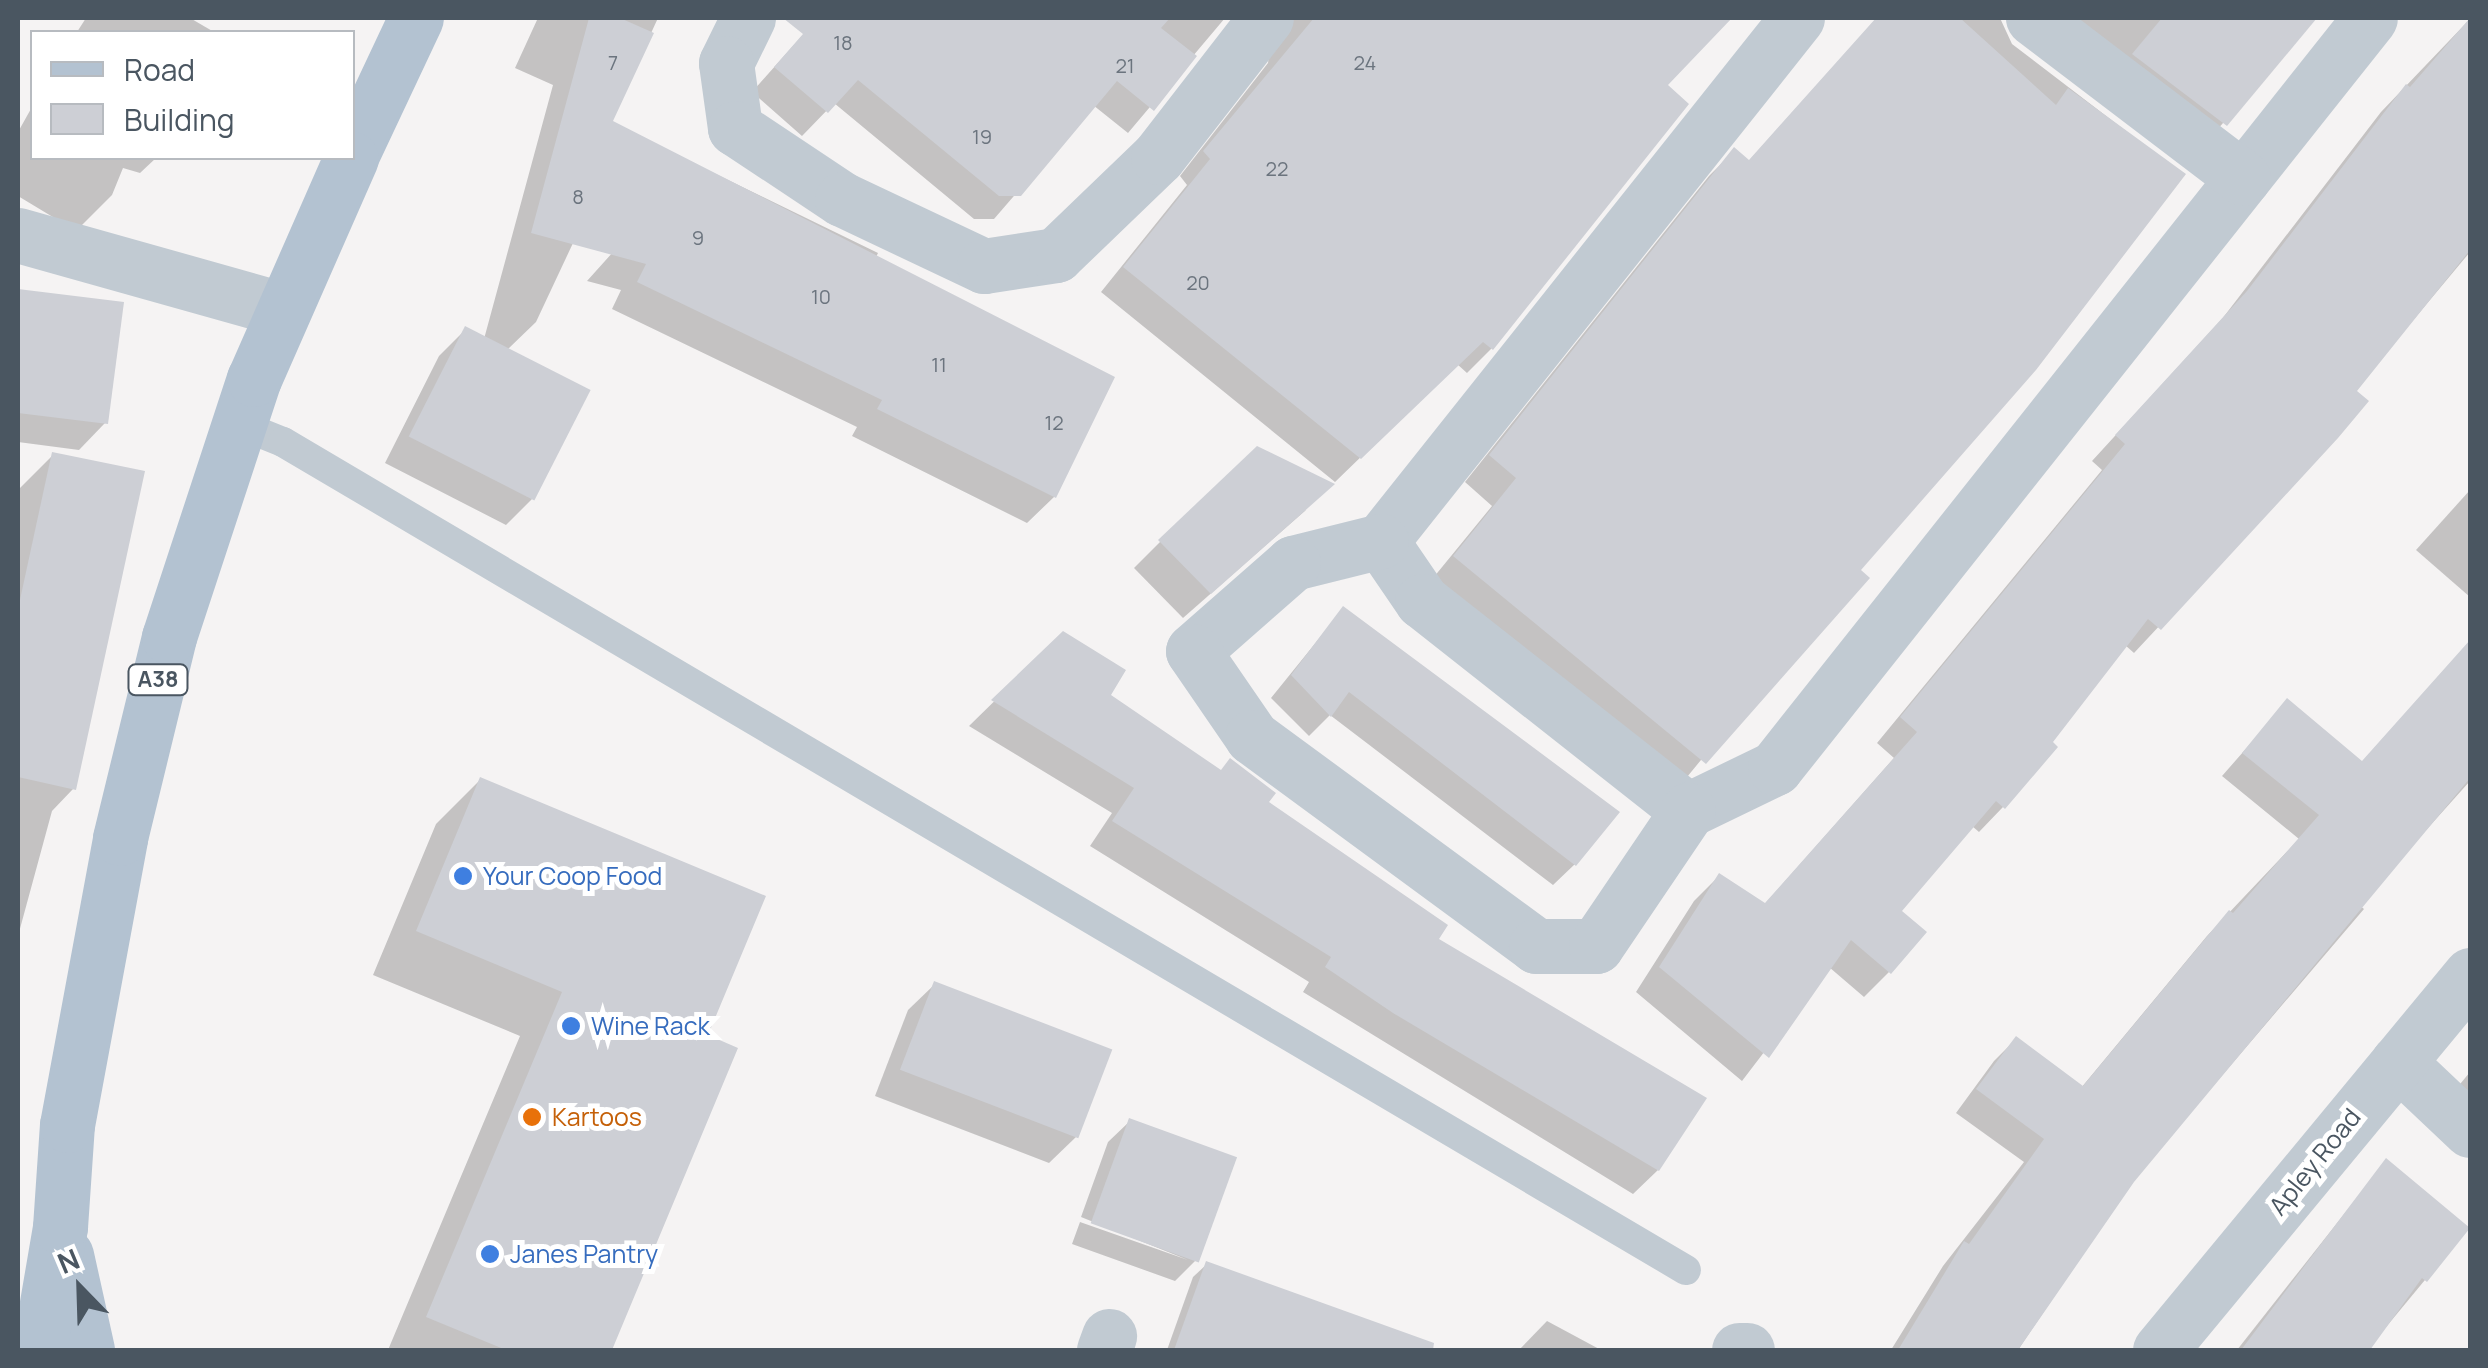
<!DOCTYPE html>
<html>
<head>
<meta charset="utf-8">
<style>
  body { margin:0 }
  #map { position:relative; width:2488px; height:1368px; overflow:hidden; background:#f5f3f3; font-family:Manrope,sans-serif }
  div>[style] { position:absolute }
  .shadow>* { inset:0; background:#0003 }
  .building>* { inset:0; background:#cdcfd5; transform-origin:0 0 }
  .lane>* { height:30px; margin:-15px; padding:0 15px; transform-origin:15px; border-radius:15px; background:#c1cad2 }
  .street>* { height:55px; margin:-27.5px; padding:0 27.5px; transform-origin:27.5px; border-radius:27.5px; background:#c1cad2 }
  .primary>* { height:55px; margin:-27.5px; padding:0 27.5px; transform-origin:27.5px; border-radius:27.5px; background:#b3c2d1 }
  .dots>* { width:28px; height:28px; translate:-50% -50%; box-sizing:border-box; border:5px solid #fff; border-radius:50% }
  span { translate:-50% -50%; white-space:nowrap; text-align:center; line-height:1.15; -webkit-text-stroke:10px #fff; paint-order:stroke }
  .number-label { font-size:20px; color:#6b747e }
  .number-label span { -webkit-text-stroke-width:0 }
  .shield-label span { padding:2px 8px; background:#fff; border:2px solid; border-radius:8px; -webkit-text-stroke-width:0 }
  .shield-label { font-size:22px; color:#4a5661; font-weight:700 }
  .shop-label { font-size:25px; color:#366cbe }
  .left { translate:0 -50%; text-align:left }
  .food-label { font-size:25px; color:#c56008 }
  .street-label { font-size:25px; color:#4a5661 }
  .frame { position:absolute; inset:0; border:20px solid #4a5661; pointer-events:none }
  .legend { position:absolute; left:30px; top:30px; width:325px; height:130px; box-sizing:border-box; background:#fff; border:2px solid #b7bbc0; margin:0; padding:12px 18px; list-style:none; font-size:30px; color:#4a5661 }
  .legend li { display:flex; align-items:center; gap:20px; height:50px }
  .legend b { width:50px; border:2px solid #b7bbc0 }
  .north { position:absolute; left:30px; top:1238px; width:100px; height:100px; -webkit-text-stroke:8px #fff; paint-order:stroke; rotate:337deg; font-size:28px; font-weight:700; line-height:40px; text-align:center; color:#4a5661 }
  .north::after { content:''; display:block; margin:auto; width:35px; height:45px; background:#4a5661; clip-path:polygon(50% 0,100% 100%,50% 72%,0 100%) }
</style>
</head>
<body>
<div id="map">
  <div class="shadow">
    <i style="clip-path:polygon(86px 18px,190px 18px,214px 32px,77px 32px)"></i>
    <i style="clip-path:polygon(658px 18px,610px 122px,626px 130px,536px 322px,507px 350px,532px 499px,506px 525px,385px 463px,439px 356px,466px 329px,484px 339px,553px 85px,515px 68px,537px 20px)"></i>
    <i style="clip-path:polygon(818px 18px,1225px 18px,1128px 133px,1093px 105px,994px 219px,974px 219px,834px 103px,802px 136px,752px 92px)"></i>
    <i style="clip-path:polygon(1261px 18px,1728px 18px,1665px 86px,1685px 104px,1491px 349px,1467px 373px,1457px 364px,1335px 482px,1101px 292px,1187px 185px,1180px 176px,1268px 63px,1272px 32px)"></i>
    <i style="clip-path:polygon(1877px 18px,2000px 18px,2012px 44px,2182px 174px,1678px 788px,1429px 583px,1492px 506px,1465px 482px,1709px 176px,1735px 150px,1748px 162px)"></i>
    <i style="clip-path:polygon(2023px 18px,2313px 18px,2199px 151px)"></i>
    <i style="clip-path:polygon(2470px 19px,2470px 252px,2354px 391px,2336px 437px,2134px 653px,2125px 645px,2003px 807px,1979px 832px,1972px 826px,1898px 911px,1924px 932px,1889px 972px,1864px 997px,1829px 967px,1742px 1081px,1636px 992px,1694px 901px,1719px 876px,1764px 905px,1894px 758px,1877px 743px,2102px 470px,2092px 461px,2222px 319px,2381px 112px)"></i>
    <i style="clip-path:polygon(32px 107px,32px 158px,156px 158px,140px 173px,123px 168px,112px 195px,76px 231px,18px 196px,18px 132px)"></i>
    <i style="clip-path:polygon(693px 163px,878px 253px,874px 261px,1111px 378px,1054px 497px,1027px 523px,852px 436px,857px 427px,612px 309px,621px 290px,587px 281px)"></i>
    <i style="clip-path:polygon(18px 291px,121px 305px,105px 423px,79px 450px,18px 442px)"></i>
    <i style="clip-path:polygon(53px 455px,73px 789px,52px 811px,18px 936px,18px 490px)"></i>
    <i style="clip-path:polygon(2470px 490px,2470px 597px,2416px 550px)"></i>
    <i style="clip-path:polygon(1306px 510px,1183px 618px,1134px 568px,1160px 542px)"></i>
    <i style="clip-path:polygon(1343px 609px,1575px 864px,1553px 885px,1330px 715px,1309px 736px,1271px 698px)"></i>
    <i style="clip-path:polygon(1063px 634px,1107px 695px,1435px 940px,1658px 1170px,1633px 1194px,1303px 992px,1309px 982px,1090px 846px,1112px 813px,969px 726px)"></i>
    <i style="clip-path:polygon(2470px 642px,2470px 781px,2359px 905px,2364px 909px,2132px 1181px,2018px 1350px,1891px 1350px,1943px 1266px,2024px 1162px,1956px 1113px,1994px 1061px,2016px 1039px,2081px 1088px,2207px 936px,2299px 839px,2222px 776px,2287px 702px,2361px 763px)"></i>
    <i style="clip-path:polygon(480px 780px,704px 1036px,735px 1049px,609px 1350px,388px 1350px,520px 1036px,373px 975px,436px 824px)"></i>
    <i style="clip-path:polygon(935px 984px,1076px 1137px,1049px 1163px,875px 1096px,908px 1010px)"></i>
    <i style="clip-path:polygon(2470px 1072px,2470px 1101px,2456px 1089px)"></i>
    <i style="clip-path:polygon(1130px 1121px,1196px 1260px,1175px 1281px,1072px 1244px,1080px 1222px,1188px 1260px,1081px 1217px,1108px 1142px)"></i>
    <i style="clip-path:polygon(2386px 1161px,2468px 1228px,2367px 1350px,2237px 1350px)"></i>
    <i style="clip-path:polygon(1207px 1264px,1401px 1334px,1395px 1350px,1167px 1350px,1193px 1277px)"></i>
    <i style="clip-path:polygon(1547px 1321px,1601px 1350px,1519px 1350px)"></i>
  </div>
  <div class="building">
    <i style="clip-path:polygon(589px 18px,620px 18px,654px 33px,613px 121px,1115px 377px,1056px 498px,877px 409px,882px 400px,637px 282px,646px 264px,531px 233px)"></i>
    <i style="clip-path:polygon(783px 18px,1170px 18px,1161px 28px,1197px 56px,1154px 111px,1117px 81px,1021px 196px,999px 196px,858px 80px,828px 113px,774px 67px,803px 34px)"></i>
    <i style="clip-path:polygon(1314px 18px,1732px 18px,1668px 85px,1689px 104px,1493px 350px,1483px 342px,1361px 459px,1123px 267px,1210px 159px,1203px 151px)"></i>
    <i style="clip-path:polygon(1876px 18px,1960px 18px,2056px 105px,2068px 88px,2186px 174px,2036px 370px,1861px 570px,1870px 578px,1706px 764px,1453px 556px,1516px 478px,1489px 455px,1734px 147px,1749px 160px)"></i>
    <i style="clip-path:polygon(2162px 18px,2317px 18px,2227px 126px,2132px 54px)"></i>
    <i style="clip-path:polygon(2470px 18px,2470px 250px,2357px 391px,2369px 401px,2338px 438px,2161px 630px,2148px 619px,2053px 742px,2058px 747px,2005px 809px,1996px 801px,1902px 911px,1927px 932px,1891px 974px,1851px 940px,1769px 1058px,1659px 967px,1719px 873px,1765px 903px,1917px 732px,1900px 717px,2125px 444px,2115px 435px,2247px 291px,2406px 84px,2410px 87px)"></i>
    <i style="clip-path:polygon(18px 289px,124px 302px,108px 424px,18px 413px)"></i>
    <i style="left:465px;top:326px;width:141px;height:124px;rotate:27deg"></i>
    <i style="clip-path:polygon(1257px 446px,1335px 484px,1211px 594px,1158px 540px)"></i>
    <i style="clip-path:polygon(52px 452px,145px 471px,76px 790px,18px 777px,18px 609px)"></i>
    <i style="clip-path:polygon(1343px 606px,1620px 812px,1576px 866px,1349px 692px,1331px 717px,1291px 675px)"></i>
    <i style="clip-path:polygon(1063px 631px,1126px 670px,1111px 695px,1221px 770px,1230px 758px,1276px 793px,1269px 802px,1448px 925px,1439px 939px,1707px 1098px,1659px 1171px,1393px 1013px,1325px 967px,1331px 957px,1112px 821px,1134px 788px,991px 700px)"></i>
    <i style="clip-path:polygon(2470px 640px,2470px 778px,2134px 1182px,2018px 1350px,1898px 1350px,1964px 1241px,1969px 1244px,2044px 1139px,1976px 1089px,2016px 1036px,2083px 1086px,2229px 910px,2233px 913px,2319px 815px,2242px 753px,2287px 698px,2362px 761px)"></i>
    <i style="clip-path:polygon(480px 777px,766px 896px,708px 1035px,738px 1048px,612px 1350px,506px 1350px,426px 1317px,562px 992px,416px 931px)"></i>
    <i style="left:934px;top:981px;width:191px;height:95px;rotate:21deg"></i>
    <i style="left:1129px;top:1118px;width:115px;height:112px;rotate:20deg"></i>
    <i style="clip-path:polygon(2386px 1158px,2470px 1228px,2427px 1282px,2422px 1278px,2370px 1350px,2241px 1350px)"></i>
    <i style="clip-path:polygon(1206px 1261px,1434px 1343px,1433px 1350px,1174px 1350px)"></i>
  </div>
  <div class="lane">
    <i style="left:238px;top:424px;width:48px;rotate:21.8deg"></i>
    <i style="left:283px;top:442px;width:1629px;rotate:30.55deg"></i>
  </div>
  <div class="street">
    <i style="left:748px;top:18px;width:50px;rotate:116.1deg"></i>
    <i style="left:726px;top:63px;width:66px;rotate:82.1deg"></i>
    <i style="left:735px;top:128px;width:128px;rotate:33.6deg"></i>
    <i style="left:842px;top:199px;width:157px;rotate:25.3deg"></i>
    <i style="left:984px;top:266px;width:73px;rotate:-8.7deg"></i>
    <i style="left:1056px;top:255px;width:141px;rotate:-43.9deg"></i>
    <i style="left:1158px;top:157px;width:176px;rotate:-52.2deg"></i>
    <i style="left:1797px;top:18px;width:668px;rotate:128.5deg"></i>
    <i style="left:1381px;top:541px;width:73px;rotate:55.7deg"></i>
    <i style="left:1422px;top:601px;width:338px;rotate:38.2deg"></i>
    <i style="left:1688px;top:810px;width:97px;rotate:-25.8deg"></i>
    <i style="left:1775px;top:768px;width:957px;rotate:-51.57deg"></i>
    <i style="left:2033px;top:18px;width:264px;rotate:37.3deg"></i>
    <i style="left:18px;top:235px;width:273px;rotate:15.7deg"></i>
    <i style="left:1381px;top:541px;width:91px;rotate:166deg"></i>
    <i style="left:1293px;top:563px;width:133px;rotate:138.7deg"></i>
    <i style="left:1193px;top:651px;width:104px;rotate:55.5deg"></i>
    <i style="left:1252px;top:737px;width:353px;rotate:36.3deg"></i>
    <i style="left:1536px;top:946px;width:60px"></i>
    <i style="left:1596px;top:946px;width:164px;rotate:-55.9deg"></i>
    <i style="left:2398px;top:1062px;width:99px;rotate:43.4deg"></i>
    <i style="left:1104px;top:1350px;width:15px;rotate:-70deg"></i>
    <i style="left:1739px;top:1350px;width:8px"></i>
    <i style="left:2160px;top:1350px;width:487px;rotate:-50.4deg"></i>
  </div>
  <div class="primary">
    <i style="left:352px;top:154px;width:150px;rotate:-64.8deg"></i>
    <i style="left:66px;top:1255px;width:97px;rotate:77.5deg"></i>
    <i style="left:39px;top:1350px;width:125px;rotate:-80.3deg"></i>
    <i style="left:60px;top:1227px;width:102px;rotate:-86.1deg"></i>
    <i style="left:67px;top:1125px;width:292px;rotate:-79.5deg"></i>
    <i style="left:120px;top:838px;width:207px;rotate:-76.3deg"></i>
    <i style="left:169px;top:637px;width:272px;rotate:-71.8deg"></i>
    <i style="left:254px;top:379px;width:241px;rotate:-66.3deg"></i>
  </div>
  <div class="dots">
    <i style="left:463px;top:876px;background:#3f7fe0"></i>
    <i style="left:571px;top:1026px;background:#3f7fe0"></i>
    <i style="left:532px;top:1117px;background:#e8710a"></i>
    <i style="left:490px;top:1254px;background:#3f7fe0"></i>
  </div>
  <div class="number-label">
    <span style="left:843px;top:42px">18</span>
    <span style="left:613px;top:62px">7</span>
    <span style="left:1365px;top:62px">24</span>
    <span style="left:1125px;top:65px">21</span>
    <span style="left:982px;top:136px">19</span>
    <span style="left:1277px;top:168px">22</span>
    <span style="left:578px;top:196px">8</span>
    <span style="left:698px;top:237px">9</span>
    <span style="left:1198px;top:282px">20</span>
    <span style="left:821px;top:296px">10</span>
    <span style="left:939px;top:364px">11</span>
    <span style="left:1054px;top:422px">12</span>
  </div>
  <div class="shield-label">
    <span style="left:158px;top:680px">A38</span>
  </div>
  <div class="shop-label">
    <span class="left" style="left:483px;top:876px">Your Coop Food</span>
    <span class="left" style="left:591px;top:1026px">Wine Rack</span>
    <span class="left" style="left:510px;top:1254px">Janes Pantry</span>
  </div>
  <div class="food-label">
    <span class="left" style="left:552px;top:1117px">Kartoos</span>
  </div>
  <div class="street-label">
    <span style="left:2315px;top:1162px;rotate:-51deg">Apley Road</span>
  </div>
  <div class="frame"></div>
  <ul class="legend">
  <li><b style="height:12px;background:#b3c2d1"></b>Road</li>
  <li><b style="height:28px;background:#cdcfd5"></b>Building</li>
  </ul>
  <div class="north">N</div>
</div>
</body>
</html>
